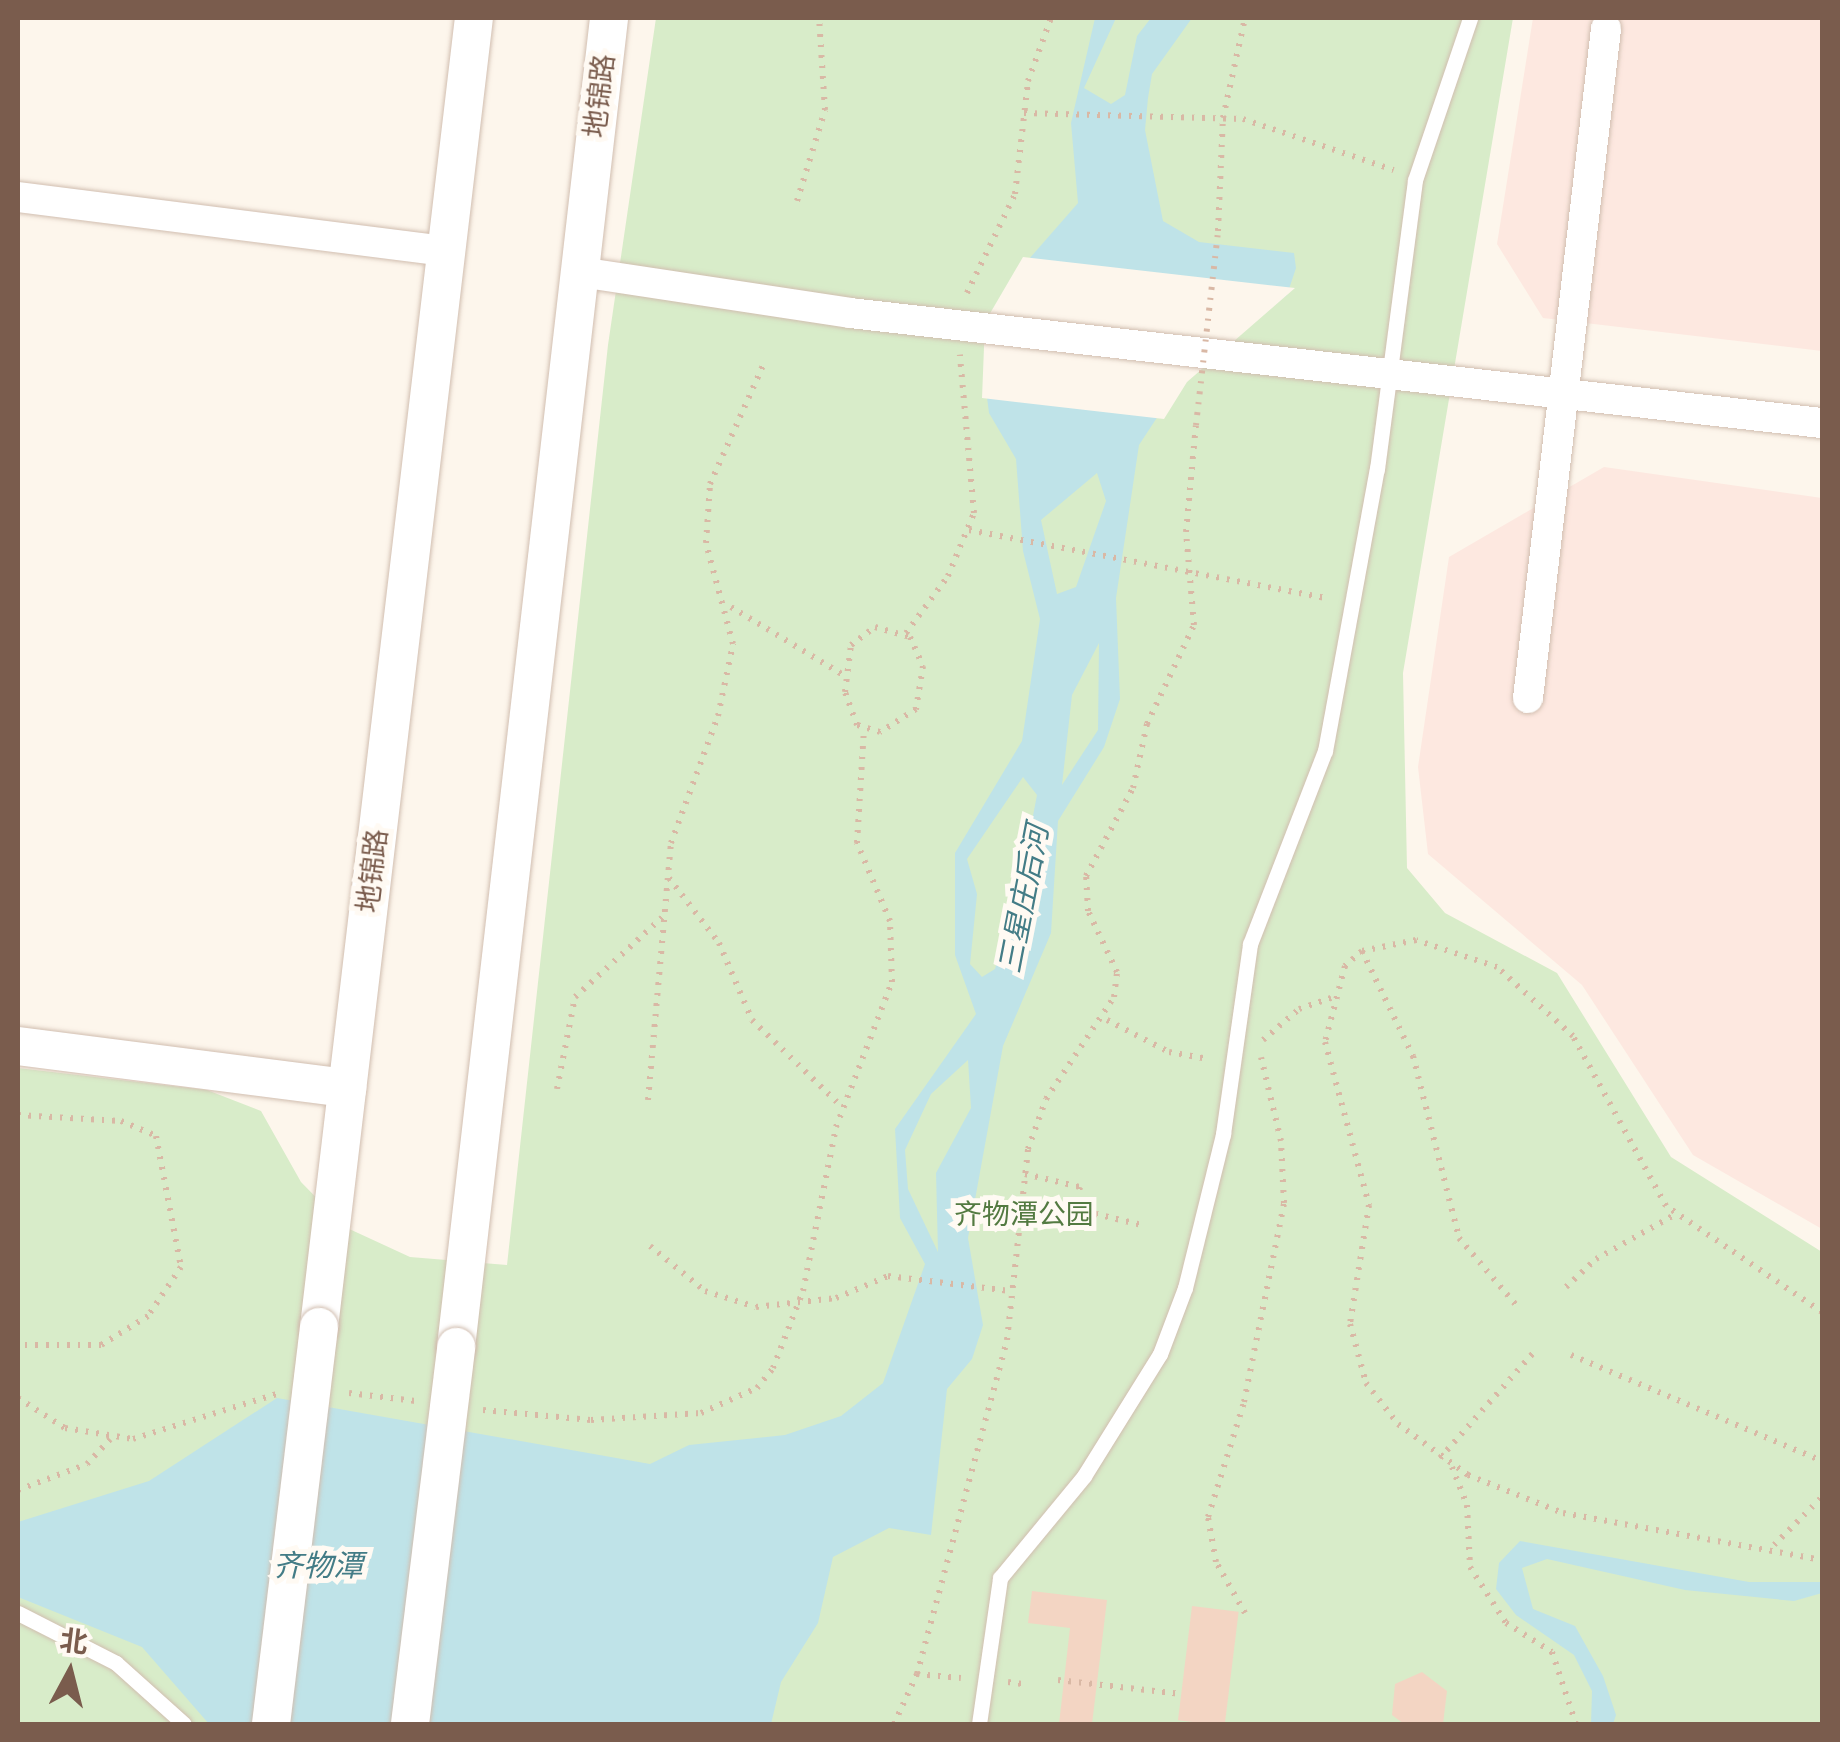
<!DOCTYPE html>
<html>
<head>
<meta charset="utf-8">
<style>
  body { margin:0 }
  #map { position:relative; width:1840px; height:1742px; overflow:hidden; background:#fdf6ec; font-family:"DM Sans","Noto Sans SC",sans-serif }
  div>[style] { position:absolute }
  .commercial>* { inset:0; background:#fde8e0 }
  .green>* { inset:0; background:#d8ecc9 }
  .water>* { inset:0; background:#bfe3e8 }
  .pier>* { inset:0; background:#fdf6ec }
  .building>* { inset:0; background:#f3d5c3; transform-origin:0 0 }
  .path>* { height:6px; margin-top:-3px; transform-origin:0; background:repeating-linear-gradient(90deg,#d9b8a5 0 2.5px,transparent 0 10.5px) }
  .roads { filter:drop-shadow(0 0 2px #d1beb0) drop-shadow(0 0 2px #d1beb0) }
  .service>* { height:15px; margin:-7.5px; padding:0 7.5px; transform-origin:7.5px; border-radius:7.5px; background:#fff }
  .minor>* { height:30px; margin:-15px; padding:0 15px; transform-origin:15px; border-radius:15px; background:#fff }
  .tertiary>* { height:38px; margin:-19px; padding:0 19px; transform-origin:19px; border-radius:19px; background:#fff }
  .path-bridge>* { height:6px; margin-top:-3px; transform-origin:0; background:repeating-linear-gradient(90deg,#d9b8a5 0 2.5px,transparent 0 10.5px) }
  .bridges { filter:drop-shadow(0 0 2px #d1beb0) drop-shadow(0 0 2px #d1beb0) }
  .tertiary-bridge>* { height:38px; margin:-19px; padding:0 19px; transform-origin:19px; border-radius:19px; background:#fff }
  span { translate:-50% -50%; white-space:nowrap; text-align:center; line-height:1.15; -webkit-text-stroke:10px #fffaf3; paint-order:stroke }
  .street-label { font-size:28px; color:#7a5c4d }
  .park-label { font-size:28px; color:#537a41 }
  .water-label { font-size:30px; color:#437c86; font-style:italic }
  .frame { position:absolute; inset:0; border:20px solid #7a5c4d; pointer-events:none }
  .north { position:absolute; left:20px; top:1622px; width:100px; height:100px; -webkit-text-stroke:8px #fffaf3; paint-order:stroke; rotate:7deg; font-size:28px; font-weight:700; line-height:40px; text-align:center; color:#7a5c4d }
  .north::after { content:''; display:block; margin:auto; width:35px; height:45px; background:#7a5c4d; clip-path:polygon(50% 0,100% 100%,50% 72%,0 100%) }
</style>
</head>
<body>
<div id="map">
  <div class="commercial">
    <i style="clip-path:polygon(1533px 18px,1822px 18px,1822px 351px,1543px 318px,1497px 244px)"></i>
    <i style="clip-path:polygon(1604px 467px,1822px 498px,1822px 1229px,1693px 1155px,1582px 985px,1428px 854px,1418px 767px,1449px 557px)"></i>
  </div>
  <div class="green">
    <i style="clip-path:polygon(656px 18px,1513px 18px,1403px 673px,1407px 868px,1445px 913px,1557px 973px,1671px 1157px,1822px 1252px,1822px 1724px,18px 1724px,18px 1068px,207px 1090px,261px 1111px,301px 1182px,345px 1227px,410px 1257px,507px 1265px,608px 345px)"></i>
  </div>
  <div class="water">
    <i style="clip-path:polygon(evenodd,1095px 18px,1116px 18px,1084px 88px,1111px 104px,1125px 95px,1137px 36px,1151px 18px,1192px 18px,1152px 74px,1148px 98px,1145px 130px,1163px 221px,1199px 242px,1294px 253px,1296px 268px,1287px 295px,1183px 378px,1139px 445px,1116px 598px,1120px 699px,1104px 747px,1058px 821px,1051px 933px,1003px 1046px,968px 1238px,983px 1325px,972px 1359px,947px 1389px,931px 1535px,889px 1528px,833px 1557px,818px 1623px,781px 1682px,771px 1724px,209px 1724px,142px 1647px,18px 1597px,18px 1522px,149px 1481px,277px 1398px,650px 1464px,689px 1445px,785px 1435px,841px 1416px,883px 1383px,925px 1264px,900px 1218px,895px 1129px,976px 1014px,955px 955px,955px 853px,1022px 741px,1040px 619px,1023px 551px,1016px 459px,989px 413px,984px 374px,1008px 283px,1078px 203px,1071px 123px,1095px 18px,1097px 473px,1106px 501px,1076px 587px,1057px 594px,1041px 520px,1097px 473px,1095px 18px,1099px 643px,1098px 730px,1062px 785px,1072px 695px,1099px 643px,1095px 18px,1023px 777px,1037px 795px,1021px 878px,995px 969px,982px 977px,970px 964px,977px 894px,967px 859px,1023px 777px,1095px 18px,968px 1060px,971px 1108px,936px 1173px,938px 1252px,908px 1189px,905px 1150px,931px 1094px,968px 1060px)"></i>
    <i style="clip-path:polygon(1520px 1541px,1749px 1582px,1822px 1582px,1822px 1593px,1794px 1601px,1685px 1590px,1547px 1559px,1522px 1568px,1533px 1609px,1575px 1626px,1603px 1676px,1616px 1715px,1613px 1724px,1591px 1724px,1592px 1691px,1574px 1655px,1516px 1615px,1496px 1589px,1499px 1563px)"></i>
  </div>
  <div class="pier">
    <i style="clip-path:polygon(1023px 257px,1295px 288px,1187px 382px,1164px 419px,982px 398px,985px 322px)"></i>
  </div>
  <div class="building">
    <i style="clip-path:polygon(1032px 1591px,1107px 1600px,1092px 1724px,1059px 1724px,1070px 1628px,1028px 1623px)"></i>
    <i style="left:1192px;top:1606px;width:47px;height:115px;rotate:7deg"></i>
    <i style="clip-path:polygon(1422px 1672px,1447px 1691px,1443px 1724px,1404px 1724px,1392px 1715px,1395px 1684px)"></i>
  </div>
  <div class="path">
    <i style="left:1024px;top:113px;width:219px;rotate:1.6deg"></i>
    <i style="left:1243px;top:119px;width:159px;rotate:18.7deg"></i>
    <i style="left:797px;top:201px;width:95px;rotate:-72.9deg"></i>
    <i style="left:825px;top:110px;width:92px;rotate:-93.7deg"></i>
    <i style="left:1218px;top:231px;width:113px;rotate:-87.5deg"></i>
    <i style="left:1223px;top:118px;width:102px;rotate:-77.6deg"></i>
    <i style="left:967px;top:293px;width:110px;rotate:-64.1deg"></i>
    <i style="left:1015px;top:194px;width:114px;rotate:-83.4deg"></i>
    <i style="left:1028px;top:81px;width:67px;rotate:-69.9deg"></i>
    <i style="left:969px;top:530px;width:363px;rotate:10.8deg"></i>
    <i style="left:731px;top:607px;width:133px;rotate:31.2deg"></i>
    <i style="left:875px;top:627px;width:36px;rotate:16deg"></i>
    <i style="left:910px;top:637px;width:32px;rotate:66deg"></i>
    <i style="left:923px;top:666px;width:44px;rotate:99.2deg"></i>
    <i style="left:916px;top:709px;width:43px;rotate:147.4deg"></i>
    <i style="left:880px;top:732px;width:24px;rotate:-163deg"></i>
    <i style="left:857px;top:725px;width:35px;rotate:-110deg"></i>
    <i style="left:845px;top:692px;width:47px;rotate:-82.7deg"></i>
    <i style="left:851px;top:645px;width:30px;rotate:-37deg"></i>
    <i style="left:906px;top:633px;width:71px;rotate:-53.6deg"></i>
    <i style="left:948px;top:576px;width:68px;rotate:-67.6deg"></i>
    <i style="left:974px;top:513px;width:159px;rotate:-95.1deg"></i>
    <i style="left:669px;top:878px;width:82px;rotate:52.4deg"></i>
    <i style="left:719px;top:943px;width:84px;rotate:66.8deg"></i>
    <i style="left:752px;top:1020px;width:125px;rotate:44deg"></i>
    <i style="left:1362px;top:951px;width:117px;rotate:64.1deg"></i>
    <i style="left:1413px;top:1056px;width:188px;rotate:75.8deg"></i>
    <i style="left:1459px;top:1238px;width:88px;rotate:49.6deg"></i>
    <i style="left:1107px;top:1020px;width:70px;rotate:27.3deg"></i>
    <i style="left:1169px;top:1052px;width:40px;rotate:10deg"></i>
    <i style="left:1263px;top:1040px;width:48px;rotate:-40.7deg"></i>
    <i style="left:1299px;top:1009px;width:34px;rotate:-19deg"></i>
    <i style="left:557px;top:1089px;width:94px;rotate:-78.9deg"></i>
    <i style="left:575px;top:997px;width:125px;rotate:-42.4deg"></i>
    <i style="left:648px;top:1100px;width:258px;rotate:-84.9deg"></i>
    <i style="left:671px;top:843px;width:135px;rotate:-69.7deg"></i>
    <i style="left:718px;top:716px;width:74px;rotate:-78.2deg"></i>
    <i style="left:733px;top:644px;width:105px;rotate:-105deg"></i>
    <i style="left:706px;top:543px;width:59px;rotate:-86.1deg"></i>
    <i style="left:710px;top:484px;width:133px;rotate:-65.9deg"></i>
    <i style="left:18px;top:1115px;width:103px;rotate:3.3deg"></i>
    <i style="left:121px;top:1121px;width:38px;rotate:23deg"></i>
    <i style="left:156px;top:1136px;width:133px;rotate:79.2deg"></i>
    <i style="left:181px;top:1267px;width:59px;rotate:124deg"></i>
    <i style="left:148px;top:1316px;width:55px;rotate:148.3deg"></i>
    <i style="left:101px;top:1345px;width:83px;rotate:180deg"></i>
    <i style="left:1025px;top:1174px;width:57px;rotate:13.3deg"></i>
    <i style="left:1080px;top:1187px;width:23px;rotate:103deg"></i>
    <i style="left:1075px;top:1209px;width:73px;rotate:13.5deg"></i>
    <i style="left:650px;top:1246px;width:71px;rotate:39.3deg"></i>
    <i style="left:705px;top:1291px;width:53px;rotate:17.4deg"></i>
    <i style="left:756px;top:1307px;width:81px;rotate:-6.4deg"></i>
    <i style="left:836px;top:1298px;width:56px;rotate:-22.9deg"></i>
    <i style="left:888px;top:1276px;width:123px;rotate:7deg"></i>
    <i style="left:1566px;top:1287px;width:41px;rotate:-43deg"></i>
    <i style="left:1596px;top:1259px;width:92px;rotate:-29.4deg"></i>
    <i style="left:1822px;top:1312px;width:189px;rotate:-145.8deg"></i>
    <i style="left:1666px;top:1206px;width:194px;rotate:-118.7deg"></i>
    <i style="left:1573px;top:1036px;width:103px;rotate:-137.8deg"></i>
    <i style="left:1497px;top:967px;width:85px;rotate:-161.6deg"></i>
    <i style="left:1416px;top:940px;width:55px;rotate:168.5deg"></i>
    <i style="left:1362px;top:951px;width:23px;rotate:139deg"></i>
    <i style="left:1345px;top:966px;width:79px;rotate:104.7deg"></i>
    <i style="left:1325px;top:1042px;width:169px;rotate:74.9deg"></i>
    <i style="left:1369px;top:1205px;width:121px;rotate:99.1deg"></i>
    <i style="left:1350px;top:1324px;width:61px;rotate:74.8deg"></i>
    <i style="left:1366px;top:1383px;width:52px;rotate:52deg"></i>
    <i style="left:1398px;top:1424px;width:87px;rotate:36.1deg"></i>
    <i style="left:1468px;top:1475px;width:102px;rotate:21.8deg"></i>
    <i style="left:1563px;top:1513px;width:263px;rotate:10.3deg"></i>
    <i style="left:1571px;top:1355px;width:272px;rotate:22.9deg"></i>
    <i style="left:349px;top:1393px;width:67px;rotate:6.8deg"></i>
    <i style="left:18px;top:1398px;width:56px;rotate:32.6deg"></i>
    <i style="left:65px;top:1428px;width:69px;rotate:9.2deg"></i>
    <i style="left:133px;top:1439px;width:151px;rotate:-17.4deg"></i>
    <i style="left:483px;top:1410px;width:108px;rotate:5.3deg"></i>
    <i style="left:591px;top:1420px;width:110px;rotate:-3.6deg"></i>
    <i style="left:701px;top:1413px;width:61px;rotate:-24.1deg"></i>
    <i style="left:757px;top:1388px;width:26px;rotate:-51deg"></i>
    <i style="left:773px;top:1368px;width:83px;rotate:-68.7deg"></i>
    <i style="left:803px;top:1291px;width:167px;rotate:-78.6deg"></i>
    <i style="left:836px;top:1127px;width:155px;rotate:-68.9deg"></i>
    <i style="left:892px;top:982px;width:61px;rotate:-91.9deg"></i>
    <i style="left:890px;top:921px;width:85px;rotate:-112.9deg"></i>
    <i style="left:857px;top:843px;width:114px;rotate:-86.5deg"></i>
    <i style="left:1440px;top:1458px;width:142px;rotate:-48.4deg"></i>
    <i style="left:1452px;top:1467px;width:41px;rotate:68.5deg"></i>
    <i style="left:1467px;top:1505px;width:62px;rotate:87.2deg"></i>
    <i style="left:1470px;top:1567px;width:67px;rotate:57.3deg"></i>
    <i style="left:1506px;top:1623px;width:54px;rotate:32.2deg"></i>
    <i style="left:1552px;top:1652px;width:76px;rotate:71.6deg"></i>
    <i style="left:18px;top:1490px;width:74px;rotate:-20.6deg"></i>
    <i style="left:87px;top:1464px;width:34px;rotate:-47deg"></i>
    <i style="left:1774px;top:1545px;width:68px;rotate:-45deg"></i>
    <i style="left:1245px;top:1613px;width:59px;rotate:-119.6deg"></i>
    <i style="left:1216px;top:1562px;width:46px;rotate:-100.1deg"></i>
    <i style="left:1208px;top:1517px;width:121px;rotate:-72.6deg"></i>
    <i style="left:1244px;top:1402px;width:203px;rotate:-78.6deg"></i>
    <i style="left:1284px;top:1203px;width:62px;rotate:-92.8deg"></i>
    <i style="left:1281px;top:1141px;width:86px;rotate:-103.4deg"></i>
    <i style="left:917px;top:1674px;width:44px;rotate:5.2deg"></i>
    <i style="left:1058px;top:1680px;width:124px;rotate:6.5deg"></i>
    <i style="left:1008px;top:1682px;width:15px;rotate:8deg"></i>
    <i style="left:894px;top:1724px;width:55px;rotate:-65.3deg"></i>
    <i style="left:917px;top:1674px;width:346px;rotate:-74.9deg"></i>
    <i style="left:1007px;top:1340px;width:192px;rotate:-83.7deg"></i>
    <i style="left:1028px;top:1149px;width:53px;rotate:-70.2deg"></i>
    <i style="left:1046px;top:1099px;width:123px;rotate:-56.3deg"></i>
    <i style="left:1114px;top:997px;width:25px;rotate:-83deg"></i>
    <i style="left:1117px;top:972px;width:68px;rotate:-115.4deg"></i>
    <i style="left:1088px;top:911px;width:35px;rotate:-93deg"></i>
    <i style="left:1086px;top:876px;width:100px;rotate:-61.9deg"></i>
    <i style="left:1133px;top:788px;width:66px;rotate:-77.7deg"></i>
    <i style="left:1147px;top:724px;width:110px;rotate:-64.6deg"></i>
    <i style="left:1194px;top:625px;width:93px;rotate:-94.9deg"></i>
    <i style="left:1186px;top:532px;width:107px;rotate:-84.7deg"></i>
  </div>
  <div class="roads">
    <div class="service">
      <i style="left:18px;top:1613px;width:110px;rotate:27deg"></i>
      <i style="left:116px;top:1663px;width:91px;rotate:41.9deg"></i>
      <i style="left:979px;top:1724px;width:148px;rotate:-81.8deg"></i>
      <i style="left:1000px;top:1578px;width:132px;rotate:-50.5deg"></i>
      <i style="left:1084px;top:1476px;width:144px;rotate:-58.1deg"></i>
      <i style="left:1160px;top:1354px;width:71px;rotate:-69.3deg"></i>
      <i style="left:1185px;top:1288px;width:159px;rotate:-76.1deg"></i>
      <i style="left:1223px;top:1134px;width:192px;rotate:-81.9deg"></i>
      <i style="left:1250px;top:944px;width:207px;rotate:-68.8deg"></i>
      <i style="left:1325px;top:751px;width:287px;rotate:-79.6deg"></i>
      <i style="left:1377px;top:469px;width:291px;rotate:-82.5deg"></i>
      <i style="left:1415px;top:180px;width:171px;rotate:-71.2deg"></i>
    </div>
    <div class="minor">
      <i style="left:18px;top:197px;width:432px;rotate:7.2deg"></i>
      <i style="left:580px;top:272px;width:273px;rotate:8.6deg"></i>
      <i style="left:850px;top:313px;width:978px;rotate:6.46deg"></i>
      <i style="left:1528px;top:698px;width:674px;rotate:-83.35deg"></i>
    </div>
    <div class="tertiary">
      <i style="left:18px;top:1046px;width:332px;rotate:7.3deg"></i>
      <i style="left:319px;top:1327px;width:1318px;rotate:-83.25deg"></i>
      <i style="left:456px;top:1347px;width:1338px;rotate:-83.43deg"></i>
    </div>
  </div>
  <div class="path-bridge">
    <i style="left:1196px;top:425px;width:195px;rotate:-83.5deg"></i>
  </div>
  <div class="bridges">
    <div class="tertiary-bridge">
      <i style="left:271px;top:1724px;width:400px;rotate:-83.1deg"></i>
      <i style="left:410px;top:1724px;width:380px;rotate:-83deg"></i>
    </div>
  </div>
  <div class="street-label">
    <span style="left:600px;top:96px;rotate:-83deg">地锦路</span>
    <span style="left:373px;top:871px;rotate:-83deg">地锦路</span>
  </div>
  <div class="park-label">
    <span style="left:1024px;top:1215px">齐物潭公园</span>
  </div>
  <div class="water-label">
    <span style="left:1024px;top:899px;rotate:-79deg">三星庄后河</span>
    <span style="left:318px;top:1566px">齐物潭</span>
  </div>
  <div class="frame"></div>
  <div class="north">北</div>
</div>
</body>
</html>
